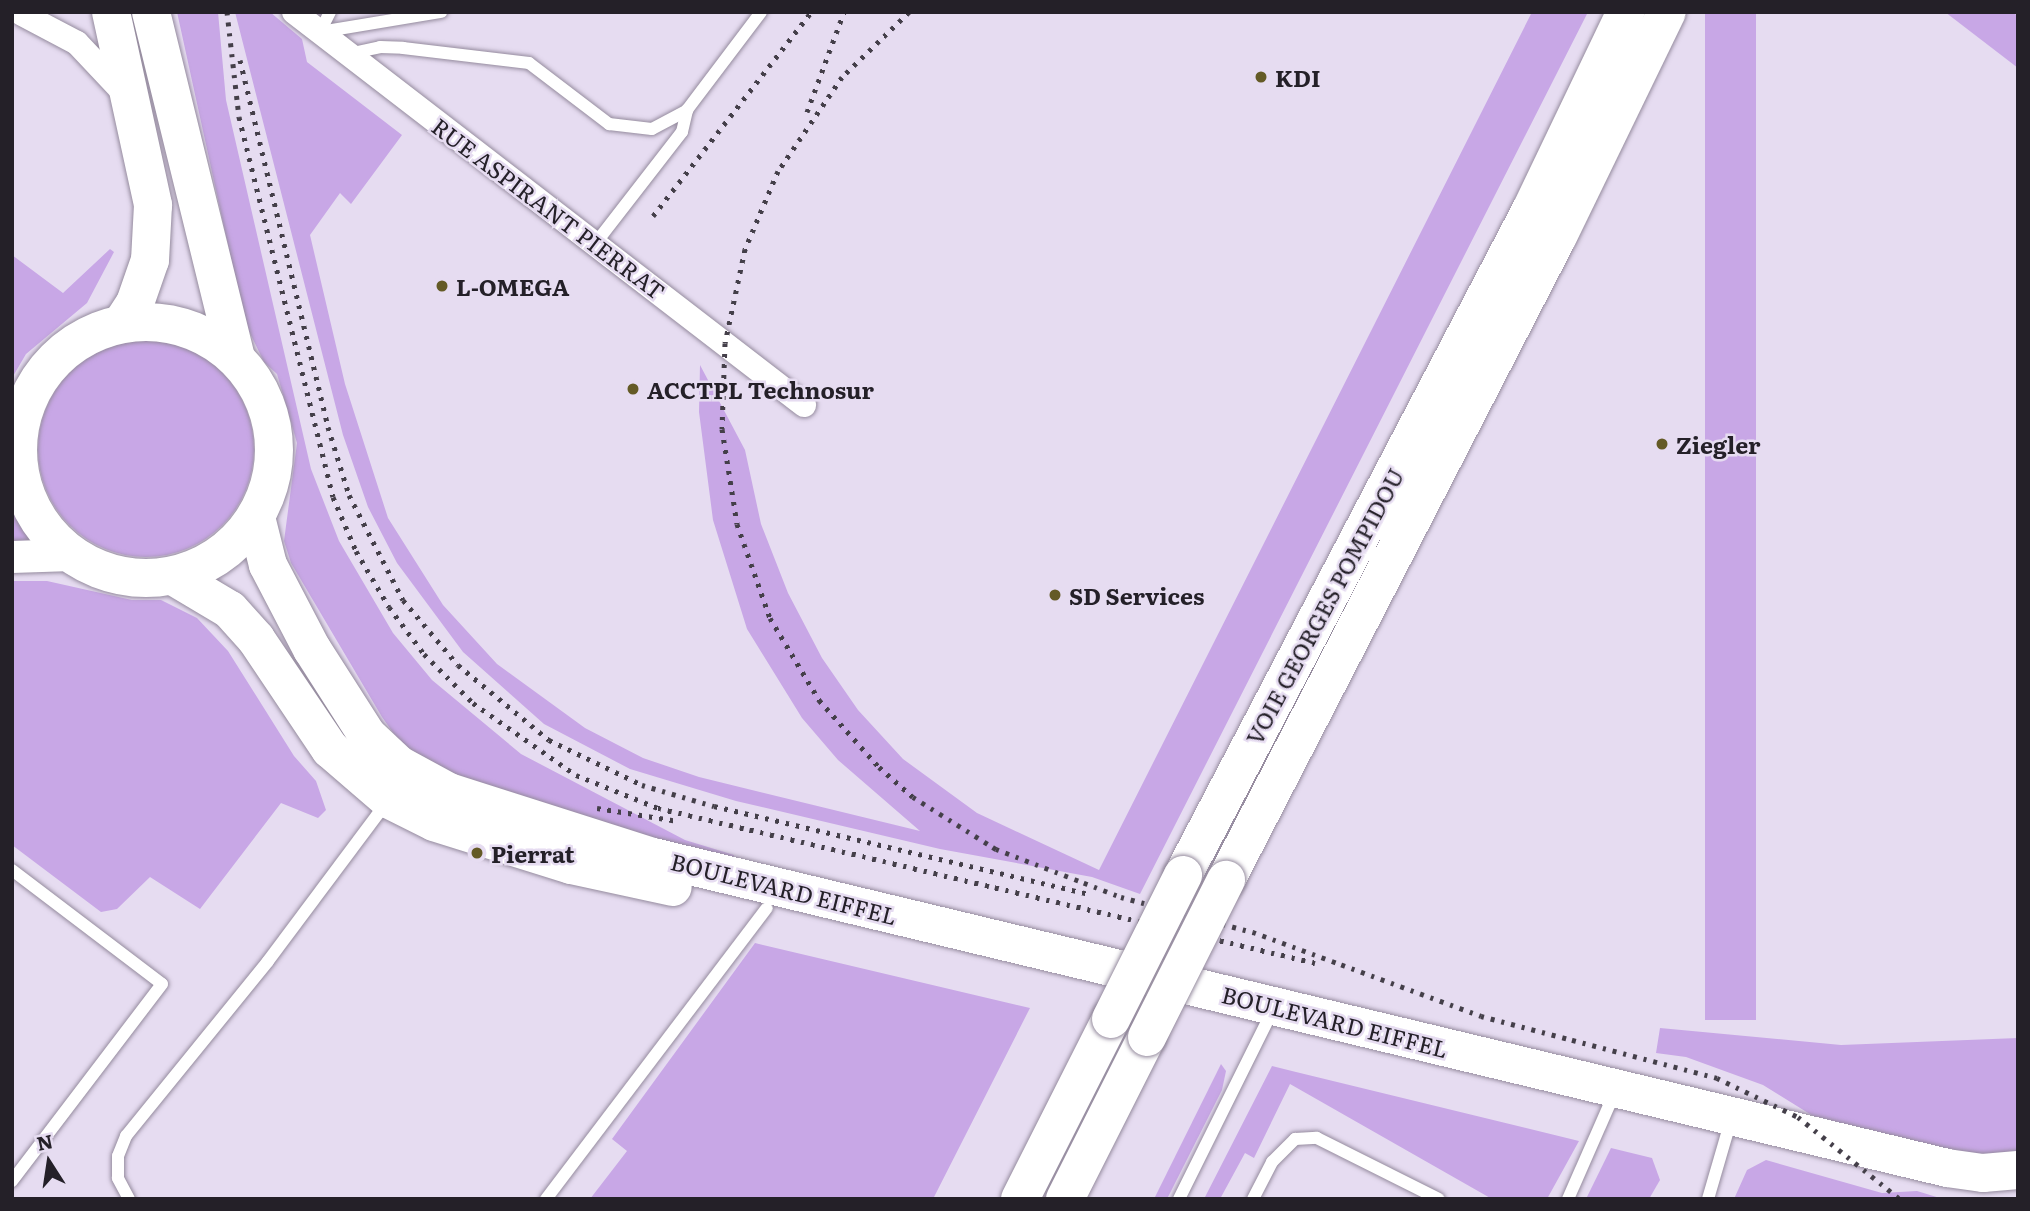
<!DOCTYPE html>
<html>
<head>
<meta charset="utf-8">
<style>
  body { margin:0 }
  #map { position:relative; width:2030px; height:1211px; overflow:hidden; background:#e6dcf1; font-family:Literata,serif }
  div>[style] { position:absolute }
  .green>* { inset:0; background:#c8a7e6; transform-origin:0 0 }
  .round { border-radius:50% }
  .roads { filter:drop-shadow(0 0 2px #958b9e) drop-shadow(0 0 2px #958b9e) }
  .service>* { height:12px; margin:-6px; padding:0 6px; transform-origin:6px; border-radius:6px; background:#fff }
  .minor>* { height:24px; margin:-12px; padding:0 12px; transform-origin:12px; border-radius:12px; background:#fff }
  .tertiary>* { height:32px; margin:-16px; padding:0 16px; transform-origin:16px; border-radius:16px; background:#fff }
  .primary>* { height:38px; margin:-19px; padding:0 19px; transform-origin:19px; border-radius:19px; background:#fff }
  .primary>.ring { margin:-19px; padding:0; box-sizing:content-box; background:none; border:38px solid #fff; border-radius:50% }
  .trunk>* { height:38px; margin:-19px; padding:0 19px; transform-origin:19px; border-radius:19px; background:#fff }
  .rail>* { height:5px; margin-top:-2.5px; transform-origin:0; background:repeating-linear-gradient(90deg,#443f49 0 3.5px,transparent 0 10.5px) }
  .bridges { filter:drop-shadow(0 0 2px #958b9e) drop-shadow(0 0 2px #958b9e) }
  .trunk-bridge>* { height:38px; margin:-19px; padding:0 19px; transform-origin:19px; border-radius:19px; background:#fff }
  .dots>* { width:19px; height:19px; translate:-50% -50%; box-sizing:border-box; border:4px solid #e6dcf1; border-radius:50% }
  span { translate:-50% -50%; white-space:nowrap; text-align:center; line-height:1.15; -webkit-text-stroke:5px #e6dcf1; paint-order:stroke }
  .poi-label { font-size:23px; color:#242028; font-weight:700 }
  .left { translate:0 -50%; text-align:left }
  .street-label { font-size:23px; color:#242028 }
  .frame { position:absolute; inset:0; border:14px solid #242028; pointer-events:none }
  .north { position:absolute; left:14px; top:1127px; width:70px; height:70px; -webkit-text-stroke:5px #e6dcf1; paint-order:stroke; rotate:348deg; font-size:19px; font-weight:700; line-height:28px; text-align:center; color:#242028 }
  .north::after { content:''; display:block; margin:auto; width:24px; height:32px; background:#242028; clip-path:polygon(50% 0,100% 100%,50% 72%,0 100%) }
</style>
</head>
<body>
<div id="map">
  <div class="green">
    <i style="clip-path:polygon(177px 12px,218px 12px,226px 100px,311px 469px,339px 541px,393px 633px,432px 680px,521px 754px,685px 840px,734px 855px,733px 862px,599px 825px,411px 758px,382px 717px,291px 563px,284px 541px,297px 443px,277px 374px,264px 362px,245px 323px)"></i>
    <i style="clip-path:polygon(235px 12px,270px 12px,302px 39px,307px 62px,402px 135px,351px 204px,340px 193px,310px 235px,345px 384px,388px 518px,443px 605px,497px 664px,585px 728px,643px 758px,699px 777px,920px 831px,838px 760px,802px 718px,747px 629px,713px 520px,699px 412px,700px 365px,745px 450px,761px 524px,788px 593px,822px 658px,858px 710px,903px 759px,977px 813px,1099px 870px,1532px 12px,1588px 12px,1140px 894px,1092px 877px,940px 849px,736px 801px,630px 769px,544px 724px,463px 652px,397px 563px,368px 507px,343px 435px)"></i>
    <i style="left:1705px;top:12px;width:51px;height:1008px"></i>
    <i style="clip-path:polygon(1945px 12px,2012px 12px,2018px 16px,2018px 68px)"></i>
    <i style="clip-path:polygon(110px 249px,114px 252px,87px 303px,26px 354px,12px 378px,12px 255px,63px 293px)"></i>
    <i class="round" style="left:38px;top:341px;width:216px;height:216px"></i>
    <i style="clip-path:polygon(12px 500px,19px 517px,35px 541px,12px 543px)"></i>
    <i style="clip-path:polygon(12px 581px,47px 581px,132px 600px,161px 600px,197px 618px,228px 651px,294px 756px,316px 781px,326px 810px,318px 818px,281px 803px,200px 909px,150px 877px,117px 909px,101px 912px,12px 845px)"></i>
    <i style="clip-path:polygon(755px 943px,1030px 1008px,933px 1199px,590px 1199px,627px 1151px,612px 1139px)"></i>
    <i style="clip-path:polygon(1660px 1028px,1841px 1045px,2018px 1038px,2018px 1156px,1992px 1162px,1813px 1116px,1763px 1085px,1686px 1057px,1656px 1053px)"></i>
    <i style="clip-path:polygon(1221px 1064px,1226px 1071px,1222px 1090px,1167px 1199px,1154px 1199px)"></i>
    <i style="clip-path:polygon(1272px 1066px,1296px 1072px,1579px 1141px,1547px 1199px,1492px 1199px,1290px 1084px,1254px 1158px,1245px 1153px,1220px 1199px,1204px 1199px)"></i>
    <i style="clip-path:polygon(1611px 1148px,1652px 1158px,1660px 1180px,1649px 1199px,1586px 1199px)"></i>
    <i style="clip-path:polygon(1766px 1160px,1882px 1193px,1917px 1191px,1943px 1199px,1734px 1199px,1747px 1170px)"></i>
  </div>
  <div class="roads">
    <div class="service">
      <i style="left:330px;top:12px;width:22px;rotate:117deg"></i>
      <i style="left:320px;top:32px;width:123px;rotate:-9.4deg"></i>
      <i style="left:348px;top:54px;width:33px;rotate:-12deg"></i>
      <i style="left:380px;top:47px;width:23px;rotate:2deg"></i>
      <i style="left:403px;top:48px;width:127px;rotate:6.8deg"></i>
      <i style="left:529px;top:63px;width:101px;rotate:37.3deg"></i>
      <i style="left:609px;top:124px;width:43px;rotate:6.6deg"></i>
      <i style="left:652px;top:129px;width:40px;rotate:-28deg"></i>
      <i style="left:687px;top:110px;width:123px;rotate:-52.9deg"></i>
      <i style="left:595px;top:244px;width:142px;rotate:-52.2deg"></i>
      <i style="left:682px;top:132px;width:23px;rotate:-77deg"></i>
      <i style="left:12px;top:870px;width:188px;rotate:37.2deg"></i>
      <i style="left:162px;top:984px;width:248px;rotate:127.3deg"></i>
      <i style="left:129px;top:1199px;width:24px;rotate:-118deg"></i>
      <i style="left:118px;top:1178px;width:22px;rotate:-90deg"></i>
      <i style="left:118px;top:1156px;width:22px;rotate:-68deg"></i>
      <i style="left:126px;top:1136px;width:225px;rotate:-50.9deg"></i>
      <i style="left:268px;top:961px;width:197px;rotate:-53.2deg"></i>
      <i style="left:546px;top:1199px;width:365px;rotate:-52.8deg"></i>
      <i style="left:1179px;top:1199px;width:211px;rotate:-63.6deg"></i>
      <i style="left:1253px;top:1199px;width:42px;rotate:-62.8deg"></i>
      <i style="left:1272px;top:1162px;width:33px;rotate:-45deg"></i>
      <i style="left:1295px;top:1139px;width:22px;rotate:-3deg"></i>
      <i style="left:1317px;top:1138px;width:136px;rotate:26.6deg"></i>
      <i style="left:1568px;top:1199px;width:117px;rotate:-66.3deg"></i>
      <i style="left:1708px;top:1199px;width:82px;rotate:-73.8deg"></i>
    </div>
    <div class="minor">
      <i style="left:294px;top:12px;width:644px;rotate:37.62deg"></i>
      <i style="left:22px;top:14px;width:62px;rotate:27.8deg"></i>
      <i style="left:77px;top:43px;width:70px;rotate:46.7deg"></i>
    </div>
    <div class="tertiary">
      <i style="left:12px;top:429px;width:11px;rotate:-41deg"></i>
      <i style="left:12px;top:557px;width:60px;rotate:-1.9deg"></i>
    </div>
    <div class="primary">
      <i style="left:111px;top:12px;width:198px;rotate:77.7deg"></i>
      <i style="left:153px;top:205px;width:55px;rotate:93.1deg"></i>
      <i style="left:150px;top:260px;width:46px;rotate:109.2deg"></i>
      <i style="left:135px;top:303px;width:24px;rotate:123deg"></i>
      <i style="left:151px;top:12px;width:355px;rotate:76.2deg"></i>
      <i class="ring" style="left:18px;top:322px;width:218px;height:218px"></i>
      <i style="left:256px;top:517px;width:49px;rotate:76deg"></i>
      <i style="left:268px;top:565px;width:95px;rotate:62.4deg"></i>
      <i style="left:312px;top:649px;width:102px;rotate:57.4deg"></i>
      <i style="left:367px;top:735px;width:44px;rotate:43.2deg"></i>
      <i style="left:399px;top:765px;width:57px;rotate:28.4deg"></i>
      <i style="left:449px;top:792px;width:214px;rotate:17.7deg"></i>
      <i style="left:653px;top:857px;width:1331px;rotate:13.51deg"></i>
      <i style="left:1947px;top:1168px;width:36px;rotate:8deg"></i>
      <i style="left:1983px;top:1173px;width:35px;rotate:-5deg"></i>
      <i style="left:173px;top:576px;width:66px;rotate:30.8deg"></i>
      <i style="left:230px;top:610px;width:39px;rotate:48deg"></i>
      <i style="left:256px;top:639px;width:133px;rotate:56.1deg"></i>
      <i style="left:330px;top:749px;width:77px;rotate:40.8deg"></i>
      <i style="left:388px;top:799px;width:51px;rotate:26.6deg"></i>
      <i style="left:434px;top:822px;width:144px;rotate:17.4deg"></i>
      <i style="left:571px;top:865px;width:104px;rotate:12.2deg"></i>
    </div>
    <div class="trunk">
      <i style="left:1183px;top:875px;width:751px;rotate:-62.38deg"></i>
      <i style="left:1531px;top:210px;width:220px;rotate:-64.4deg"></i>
      <i style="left:1226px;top:880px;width:725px;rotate:-62.73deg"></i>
      <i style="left:1558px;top:236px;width:249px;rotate:-64.1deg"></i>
      <i style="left:1020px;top:1199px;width:202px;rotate:-63.2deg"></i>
      <i style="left:1065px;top:1199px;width:182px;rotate:-63.2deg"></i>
    </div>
  </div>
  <div class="rail">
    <i style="left:227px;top:12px;width:106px;rotate:83.5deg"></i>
    <i style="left:239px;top:117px;width:391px;rotate:76.1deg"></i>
    <i style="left:333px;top:497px;width:59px;rotate:66.9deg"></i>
    <i style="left:356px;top:551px;width:65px;rotate:59.5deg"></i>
    <i style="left:389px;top:607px;width:59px;rotate:53.3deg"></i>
    <i style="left:424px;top:654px;width:69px;rotate:45deg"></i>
    <i style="left:473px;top:703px;width:126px;rotate:35deg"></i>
    <i style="left:576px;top:775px;width:88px;rotate:21.9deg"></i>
    <i style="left:658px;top:808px;width:680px;rotate:13.26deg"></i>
    <i style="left:909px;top:12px;width:93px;rotate:135.9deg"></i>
    <i style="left:842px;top:77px;width:114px;rotate:124.2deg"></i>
    <i style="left:778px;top:171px;width:85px;rotate:112.9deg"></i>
    <i style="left:745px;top:249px;width:96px;rotate:102deg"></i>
    <i style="left:725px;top:343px;width:86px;rotate:92deg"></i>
    <i style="left:722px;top:429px;width:96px;rotate:81deg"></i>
    <i style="left:737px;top:524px;width:100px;rotate:70.7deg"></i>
    <i style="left:770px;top:618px;width:96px;rotate:59.1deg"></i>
    <i style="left:819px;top:700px;width:90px;rotate:48.2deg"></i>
    <i style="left:879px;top:767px;width:45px;rotate:41.4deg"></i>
    <i style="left:913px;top:797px;width:98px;rotate:32.1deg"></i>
    <i style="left:996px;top:849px;width:134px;rotate:21deg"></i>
    <i style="left:1121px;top:897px;width:137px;rotate:14.9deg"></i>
    <i style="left:1253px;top:932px;width:243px;rotate:20.2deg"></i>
    <i style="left:1481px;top:1016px;width:244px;rotate:14.7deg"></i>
    <i style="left:1717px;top:1078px;width:90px;rotate:25.7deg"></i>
    <i style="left:1798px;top:1117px;width:131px;rotate:38.8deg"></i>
    <i style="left:240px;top:60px;width:377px;rotate:76.5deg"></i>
    <i style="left:328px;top:427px;width:71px;rotate:72.8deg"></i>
    <i style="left:349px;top:495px;width:118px;rotate:62.8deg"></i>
    <i style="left:403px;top:600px;width:85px;rotate:49.8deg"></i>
    <i style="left:458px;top:665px;width:118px;rotate:39.5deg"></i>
    <i style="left:549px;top:740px;width:103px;rotate:25.8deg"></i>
    <i style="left:642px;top:785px;width:75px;rotate:16.3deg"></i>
    <i style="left:714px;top:806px;width:388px;rotate:13.2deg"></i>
    <i style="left:807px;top:112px;width:107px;rotate:-69.7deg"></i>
    <i style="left:653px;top:216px;width:258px;rotate:-52.2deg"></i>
    <i style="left:597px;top:808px;width:82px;rotate:9.1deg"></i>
  </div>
  <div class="bridges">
    <div class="trunk-bridge">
      <i style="left:1111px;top:1019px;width:161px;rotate:-63.4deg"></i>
      <i style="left:1147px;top:1037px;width:176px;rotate:-63.3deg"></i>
    </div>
  </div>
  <div class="dots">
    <i style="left:1261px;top:77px;background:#645a26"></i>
    <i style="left:442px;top:286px;background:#645a26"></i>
    <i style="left:633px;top:389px;background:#645a26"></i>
    <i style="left:1662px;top:444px;background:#645a26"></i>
    <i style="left:1055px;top:595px;background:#645a26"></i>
    <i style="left:477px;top:853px;background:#645a26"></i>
  </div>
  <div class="poi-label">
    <span class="left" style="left:1275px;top:77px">KDI</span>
    <span class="left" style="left:456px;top:286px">L-OMEGA</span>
    <span class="left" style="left:647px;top:389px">ACCTPL Technosur</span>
    <span class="left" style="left:1676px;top:444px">Ziegler</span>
    <span class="left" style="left:1069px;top:595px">SD Services</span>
    <span class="left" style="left:491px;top:853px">Pierrat</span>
  </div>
  <div class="street-label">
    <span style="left:549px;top:208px;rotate:37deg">RUE ASPIRANT PIERRAT</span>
    <span style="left:1324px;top:606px;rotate:-62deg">VOIE GEORGES POMPIDOU</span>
    <span style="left:784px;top:888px;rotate:14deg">BOULEVARD EIFFEL</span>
    <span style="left:1335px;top:1021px;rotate:14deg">BOULEVARD EIFFEL</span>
  </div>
  <div class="frame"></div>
  <div class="north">N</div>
</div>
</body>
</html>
